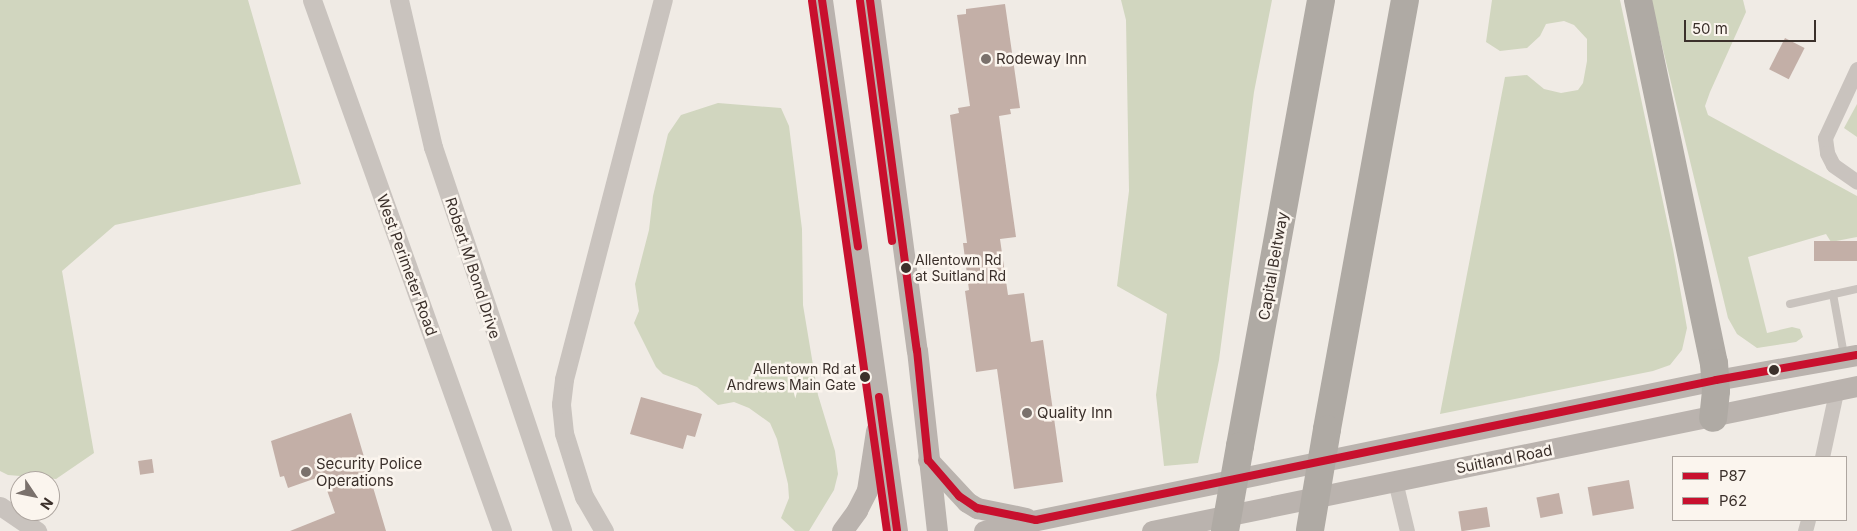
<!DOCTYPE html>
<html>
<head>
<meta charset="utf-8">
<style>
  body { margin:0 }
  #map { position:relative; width:1857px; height:531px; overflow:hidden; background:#f0ebe5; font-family:Inter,sans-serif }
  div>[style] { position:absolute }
  .green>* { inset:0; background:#d1d6bf }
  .building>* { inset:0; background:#c3afa7; transform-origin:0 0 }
  .service>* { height:8px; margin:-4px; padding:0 4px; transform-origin:4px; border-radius:4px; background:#c9c3be }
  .minor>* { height:15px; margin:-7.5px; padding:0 7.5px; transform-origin:7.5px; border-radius:7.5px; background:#c9c3be }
  .tertiary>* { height:19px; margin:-9.5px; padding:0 9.5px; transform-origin:9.5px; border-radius:9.5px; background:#c9c3be }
  .secondary>* { height:21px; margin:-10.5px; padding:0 10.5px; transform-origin:10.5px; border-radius:10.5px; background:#bab3ae }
  .motorway>* { height:28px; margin:-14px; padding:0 14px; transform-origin:14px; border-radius:14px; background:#afaaa4 }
  .motorway-bridge>* { height:28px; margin:-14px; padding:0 14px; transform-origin:14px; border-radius:14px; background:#afaaa4 }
  .bus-1>* { height:8px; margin:-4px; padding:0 4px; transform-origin:4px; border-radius:4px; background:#c8102e }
  .bus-2>* { height:8px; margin:-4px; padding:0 4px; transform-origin:4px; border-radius:4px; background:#c8102e }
  .dots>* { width:14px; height:14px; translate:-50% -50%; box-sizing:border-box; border:2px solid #fbf5ee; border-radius:50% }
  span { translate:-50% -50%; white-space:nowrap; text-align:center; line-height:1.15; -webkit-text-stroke:5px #fbf5ee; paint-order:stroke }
  .bus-label { font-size:14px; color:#3b302b }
  .left { translate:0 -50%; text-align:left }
  .right { translate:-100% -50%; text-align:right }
  .poi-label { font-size:15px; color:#3b302b }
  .street-label { font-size:15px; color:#3b302b }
  .legend { position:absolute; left:1672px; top:456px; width:175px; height:65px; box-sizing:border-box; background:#fbf5ee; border:1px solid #aea6a0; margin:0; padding:6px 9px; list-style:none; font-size:15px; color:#3b302b }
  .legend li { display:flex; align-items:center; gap:10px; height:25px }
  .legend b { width:25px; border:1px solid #aea6a0 }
  .north { position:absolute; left:10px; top:471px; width:50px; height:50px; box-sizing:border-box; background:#fbf5ee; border:1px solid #aea6a0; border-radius:50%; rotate:124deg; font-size:14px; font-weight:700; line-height:20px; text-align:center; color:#3b302b }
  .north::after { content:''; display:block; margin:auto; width:18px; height:22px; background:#7a716c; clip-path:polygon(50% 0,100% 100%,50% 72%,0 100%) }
  .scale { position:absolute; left:1684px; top:20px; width:132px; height:22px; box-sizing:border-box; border:2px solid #3b302b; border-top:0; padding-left:6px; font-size:15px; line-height:18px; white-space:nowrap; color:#3b302b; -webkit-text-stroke:4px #fbf5ee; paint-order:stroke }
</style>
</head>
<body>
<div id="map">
  <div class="green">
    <i style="clip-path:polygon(0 0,248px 0,301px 184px,115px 225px,62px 271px,94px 453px,56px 479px,8px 475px,0 471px)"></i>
    <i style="clip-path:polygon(1121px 0,1272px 0,1254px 92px,1219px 360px,1198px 463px,1164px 466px,1156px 395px,1167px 314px,1117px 286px,1129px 191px,1126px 20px)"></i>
    <i style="clip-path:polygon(1492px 0,1620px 0,1673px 249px,1687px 328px,1682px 350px,1670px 365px,1653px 371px,1440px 414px,1505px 77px,1527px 75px,1544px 89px,1561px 93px,1578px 90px,1583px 83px,1587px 61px,1587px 39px,1574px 25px,1564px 21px,1546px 24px,1540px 36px,1527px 48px,1500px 51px,1486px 42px)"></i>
    <i style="clip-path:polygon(1651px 0,1743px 0,1746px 12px,1710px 92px,1705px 106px,1708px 115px,1857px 196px,1857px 237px,1831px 242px,1826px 234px,1748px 257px,1767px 333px,1792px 327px,1800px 329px,1803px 337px,1796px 342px,1757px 348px,1737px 334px,1728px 318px)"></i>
    <i style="clip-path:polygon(718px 103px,781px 108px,789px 126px,802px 229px,803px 305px,818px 395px,835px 451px,838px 474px,834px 490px,809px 531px,795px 531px,781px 518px,789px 498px,788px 484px,777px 439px,770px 423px,749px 408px,734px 402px,718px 405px,697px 387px,663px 374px,656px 367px,634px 323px,639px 311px,635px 284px,649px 230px,653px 196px,668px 134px,681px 115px)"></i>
    <i style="clip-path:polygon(1857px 104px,1857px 137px,1844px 128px)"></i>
  </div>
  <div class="building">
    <i style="clip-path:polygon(1005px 4px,1020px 108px,1010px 109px,1011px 114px,999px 116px,1016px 237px,1000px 239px,1008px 295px,1024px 293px,1031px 342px,1043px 340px,1063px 482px,1014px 489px,997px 369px,976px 372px,965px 291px,969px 290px,963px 243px,967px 243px,950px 115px,959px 113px,958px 108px,970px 106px,957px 15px,966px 14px,966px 9px)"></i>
    <i style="left:1785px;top:38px;width:22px;height:35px;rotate:27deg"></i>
    <i style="left:1857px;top:241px;width:20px;height:43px;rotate:90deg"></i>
    <i style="clip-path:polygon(641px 397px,702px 414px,695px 437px,687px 435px,683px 449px,630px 434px)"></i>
    <i style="clip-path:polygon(351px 413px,386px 531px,290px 531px,335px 513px,322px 476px,288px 488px,284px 476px,280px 477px,271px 441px)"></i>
    <i style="left:152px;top:459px;width:14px;height:14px;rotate:82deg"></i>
    <i style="left:1629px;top:480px;width:29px;height:42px;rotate:80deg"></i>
    <i style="left:1559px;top:493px;width:21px;height:23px;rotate:79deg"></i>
    <i style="left:1487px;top:507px;width:20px;height:29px;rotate:81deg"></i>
  </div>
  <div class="service">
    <i style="left:1833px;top:294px;width:62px;rotate:79.8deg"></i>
    <i style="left:1790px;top:304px;width:69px;rotate:-12.6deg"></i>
  </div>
  <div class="minor">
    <i style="left:1857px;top:69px;width:76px;rotate:114.9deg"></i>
    <i style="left:1825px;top:138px;width:15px;rotate:82deg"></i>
    <i style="left:1827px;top:153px;width:13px;rotate:63deg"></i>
    <i style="left:1833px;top:165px;width:29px;rotate:35deg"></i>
    <i style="left:1822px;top:457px;width:66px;rotate:-77.8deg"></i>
    <i style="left:1395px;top:481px;width:51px;rotate:76.5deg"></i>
    <i style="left:1805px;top:531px;width:11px;rotate:-75deg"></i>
  </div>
  <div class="tertiary">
    <i style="left:312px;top:0;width:564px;rotate:70.31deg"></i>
    <i style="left:399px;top:0;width:151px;rotate:77deg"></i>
    <i style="left:433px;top:147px;width:405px;rotate:71.4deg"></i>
    <i style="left:0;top:506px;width:45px;rotate:34deg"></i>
    <i style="left:604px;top:531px;width:39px;rotate:-120deg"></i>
    <i style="left:584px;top:497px;width:67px;rotate:-107.4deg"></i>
    <i style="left:564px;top:433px;width:29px;rotate:-96deg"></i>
    <i style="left:561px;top:404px;width:25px;rotate:-83deg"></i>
    <i style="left:564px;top:379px;width:392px;rotate:-75.4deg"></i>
  </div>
  <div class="secondary">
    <i style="left:822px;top:0;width:536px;rotate:81.96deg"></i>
    <i style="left:870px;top:0;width:353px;rotate:82.4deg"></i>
    <i style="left:917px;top:350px;width:182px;rotate:83.7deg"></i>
    <i style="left:928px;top:460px;width:57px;rotate:47.1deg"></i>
    <i style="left:967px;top:502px;width:12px;rotate:31deg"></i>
    <i style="left:977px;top:508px;width:50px;rotate:11.5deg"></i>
    <i style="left:842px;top:531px;width:26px;rotate:-54deg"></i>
    <i style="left:857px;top:510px;width:22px;rotate:-63deg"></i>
    <i style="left:867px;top:490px;width:60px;rotate:-81.3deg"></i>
    <i style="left:984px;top:531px;width:747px;rotate:-11.66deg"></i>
    <i style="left:1716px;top:380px;width:143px;rotate:-10.1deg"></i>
    <i style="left:1152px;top:531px;width:720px;rotate:-11.62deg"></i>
  </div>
  <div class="motorway">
    <i style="left:1638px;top:0;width:371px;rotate:78.2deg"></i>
    <i style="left:1714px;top:363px;width:28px;rotate:86deg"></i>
    <i style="left:1716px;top:391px;width:27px;rotate:96deg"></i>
    <i style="left:1327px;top:429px;width:436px;rotate:-79.7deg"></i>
    <i style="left:1240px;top:446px;width:453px;rotate:-79.7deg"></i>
  </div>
  <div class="motorway-bridge">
    <i style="left:1310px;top:530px;width:102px;rotate:-80.4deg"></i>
    <i style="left:1225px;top:531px;width:86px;rotate:-80deg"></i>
  </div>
  <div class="bus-1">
    <i style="left:822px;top:0;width:249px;rotate:81.7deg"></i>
    <i style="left:870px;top:0;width:353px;rotate:82.4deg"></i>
    <i style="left:917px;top:350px;width:111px;rotate:84.3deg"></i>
    <i style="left:928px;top:460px;width:48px;rotate:49.3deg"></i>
    <i style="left:959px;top:496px;width:22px;rotate:34deg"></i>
    <i style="left:977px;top:508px;width:60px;rotate:11.5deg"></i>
    <i style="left:1036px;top:520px;width:694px;rotate:-11.63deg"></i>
    <i style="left:1716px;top:380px;width:143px;rotate:-10.1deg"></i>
    <i style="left:879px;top:397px;width:135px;rotate:82.3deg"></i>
  </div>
  <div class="bus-2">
    <i style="left:812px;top:1px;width:535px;rotate:81.95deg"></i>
    <i style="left:860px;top:1px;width:242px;rotate:82.4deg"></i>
  </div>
  <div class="dots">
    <i style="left:986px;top:59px;background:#7a716c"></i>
    <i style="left:906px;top:268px;background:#3b302b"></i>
    <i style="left:1774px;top:370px;background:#3b302b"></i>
    <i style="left:865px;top:377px;background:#3b302b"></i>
    <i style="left:1027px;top:413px;background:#7a716c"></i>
    <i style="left:306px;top:472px;background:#7a716c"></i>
  </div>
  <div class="bus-label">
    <span class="left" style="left:915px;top:268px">Allentown Rd<br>at Suitland Rd</span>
    <span class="right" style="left:856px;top:377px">Allentown Rd at<br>Andrews Main Gate</span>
  </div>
  <div class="poi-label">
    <span class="left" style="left:996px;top:59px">Rodeway Inn</span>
    <span class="left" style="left:1037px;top:413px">Quality Inn</span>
    <span class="left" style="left:316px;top:472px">Security Police<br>Operations</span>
  </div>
  <div class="street-label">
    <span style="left:407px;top:265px;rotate:70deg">West Perimeter Road</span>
    <span style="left:1273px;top:266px;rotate:-80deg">Capital Beltway</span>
    <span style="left:473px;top:268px;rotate:72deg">Robert M Bond Drive</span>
    <span style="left:1504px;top:459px;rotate:-11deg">Suitland Road</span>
  </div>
  <ul class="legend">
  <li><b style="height:6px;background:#c8102e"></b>P87</li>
  <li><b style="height:6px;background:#c8102e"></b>P62</li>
  </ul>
  <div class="north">N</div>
  <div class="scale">50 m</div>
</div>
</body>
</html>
